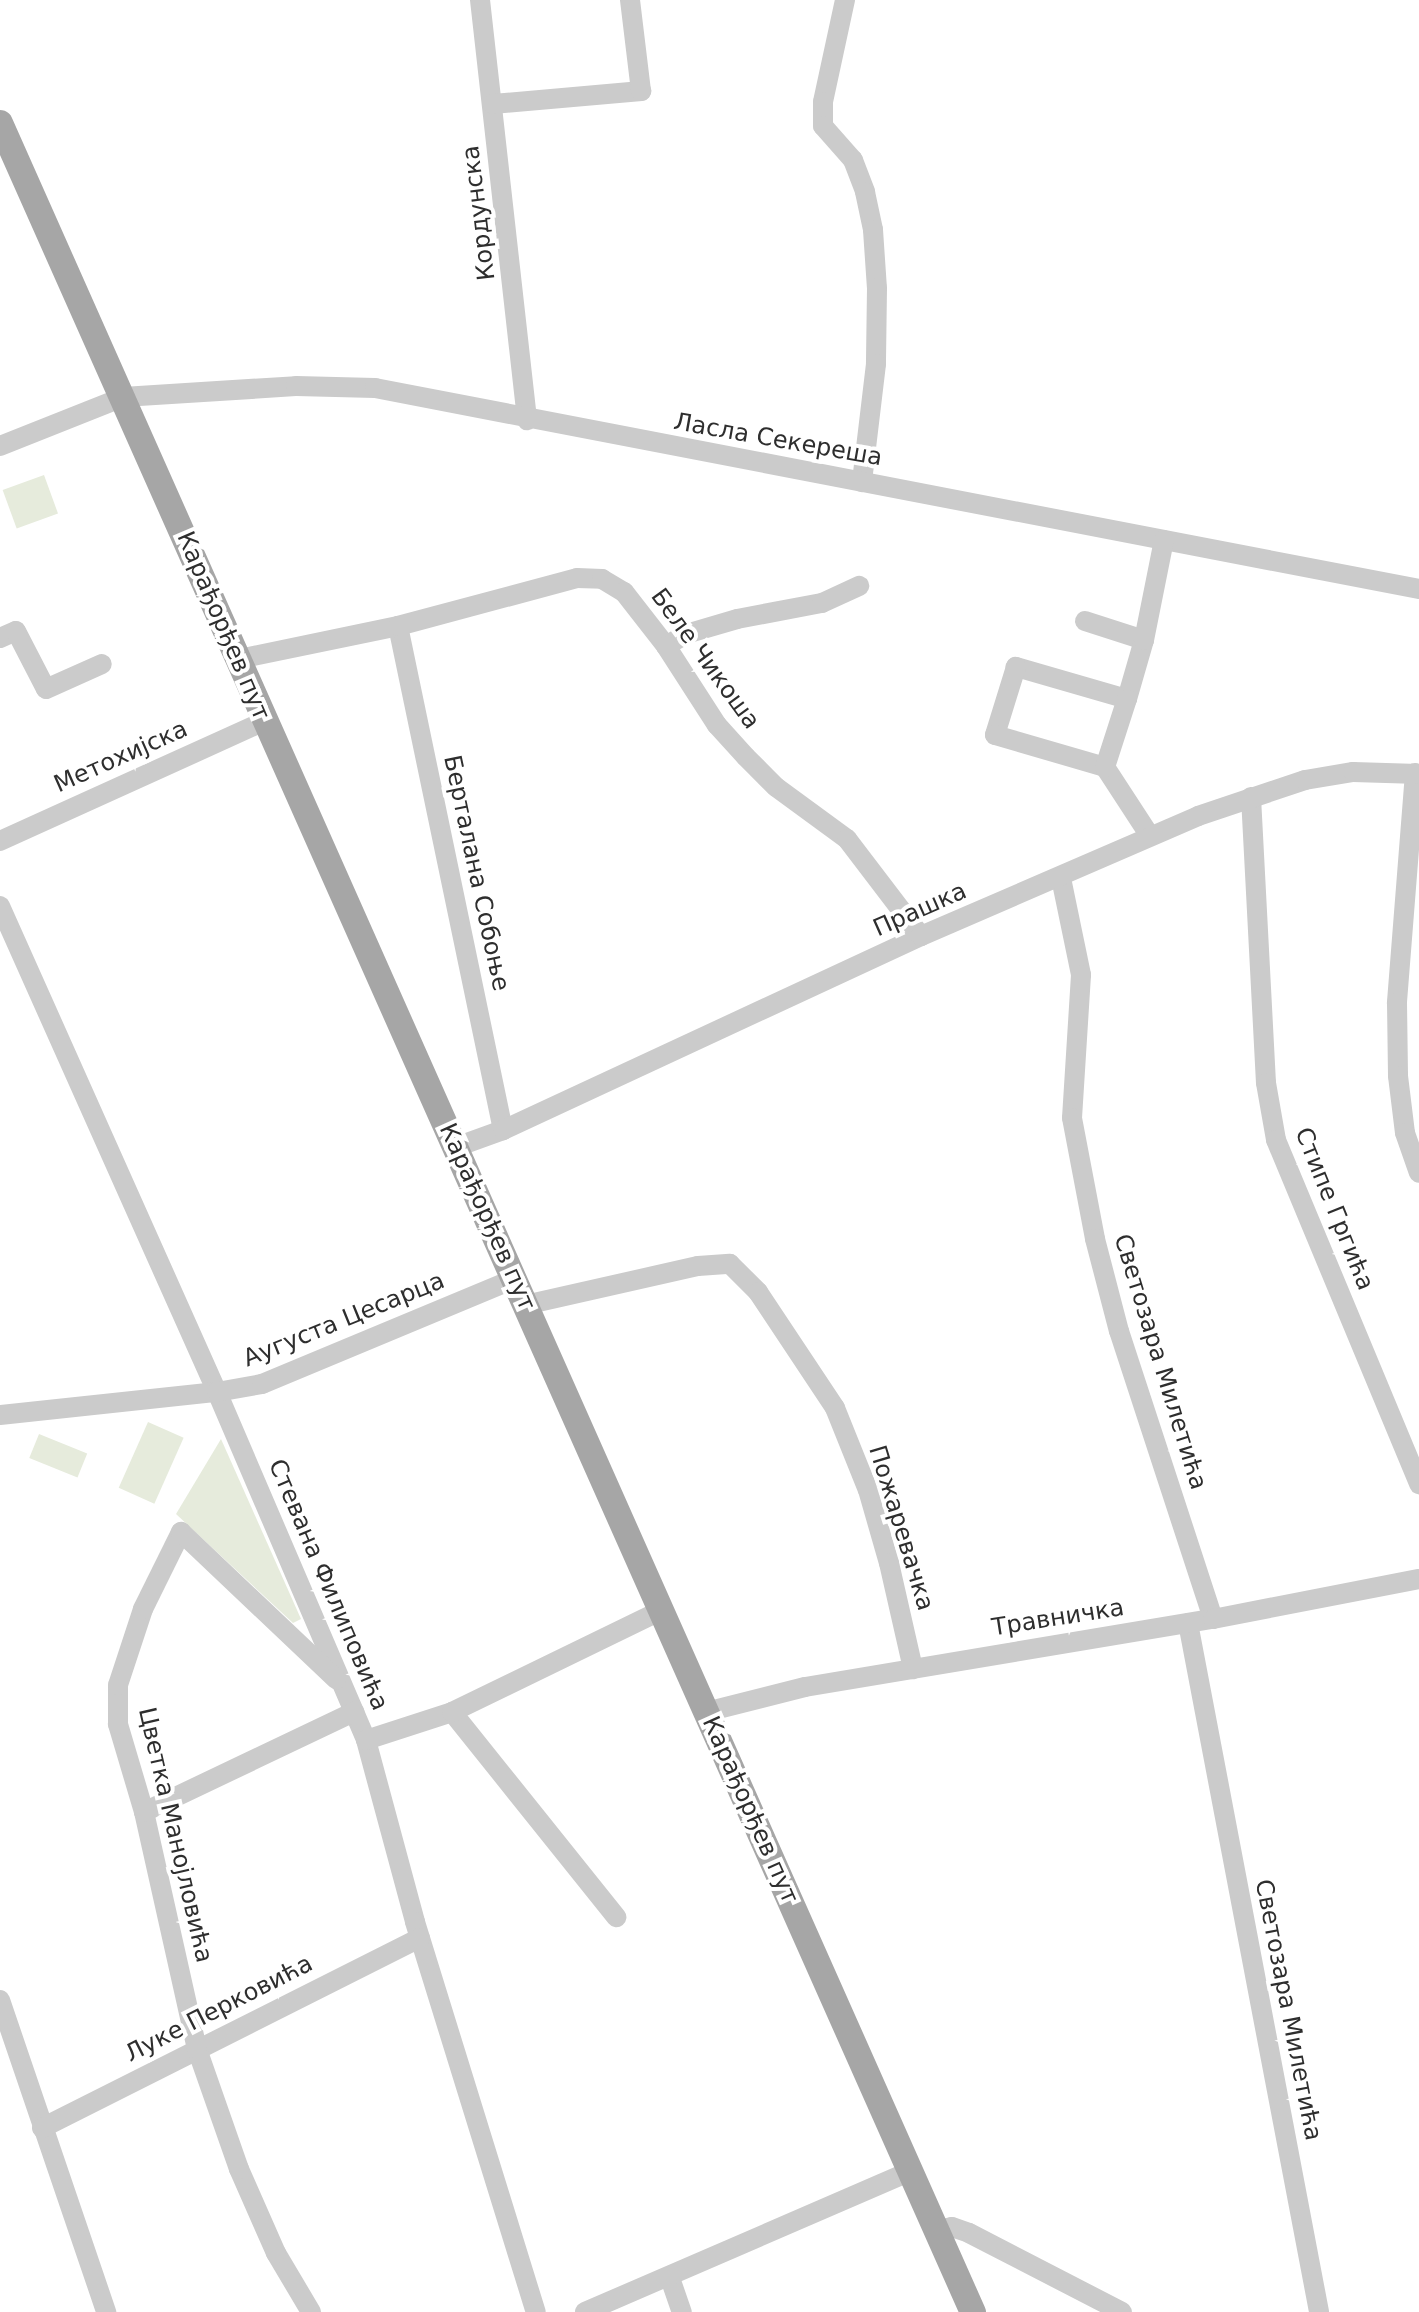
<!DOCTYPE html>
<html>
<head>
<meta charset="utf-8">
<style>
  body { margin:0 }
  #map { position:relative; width:1419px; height:2312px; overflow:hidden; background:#fff; font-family:"DejaVu Sans",sans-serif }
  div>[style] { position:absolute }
  .green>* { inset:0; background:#e6ebdc; transform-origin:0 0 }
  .minor>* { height:20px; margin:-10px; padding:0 10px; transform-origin:10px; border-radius:10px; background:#cbcbcb }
  .major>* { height:26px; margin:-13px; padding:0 13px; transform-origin:13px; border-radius:13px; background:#a6a6a6 }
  span { translate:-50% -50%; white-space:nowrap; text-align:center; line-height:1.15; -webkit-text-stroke:8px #fff; paint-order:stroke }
  .street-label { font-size:24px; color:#2e2e2e }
</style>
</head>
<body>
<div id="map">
  <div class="green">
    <i style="left:44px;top:475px;width:41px;height:44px;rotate:70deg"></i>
    <i style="left:148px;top:1422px;width:39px;height:72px;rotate:24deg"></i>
    <i style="left:39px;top:1434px;width:52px;height:26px;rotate:22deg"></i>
    <i style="clip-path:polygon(221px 1439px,301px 1619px,293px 1623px,176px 1514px)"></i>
  </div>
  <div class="minor">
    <i style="left:480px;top:0;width:423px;rotate:83.6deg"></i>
    <i style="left:845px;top:0;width:104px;rotate:102.2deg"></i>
    <i style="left:823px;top:102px;width:24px;rotate:90deg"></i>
    <i style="left:823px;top:126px;width:45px;rotate:48.6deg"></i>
    <i style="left:853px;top:160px;width:34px;rotate:69deg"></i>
    <i style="left:865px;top:192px;width:39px;rotate:78deg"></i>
    <i style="left:873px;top:230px;width:58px;rotate:86.1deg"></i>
    <i style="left:877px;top:288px;width:76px;rotate:90.8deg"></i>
    <i style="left:876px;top:364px;width:119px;rotate:96.8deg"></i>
    <i style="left:493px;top:104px;width:149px;rotate:-5deg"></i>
    <i style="left:641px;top:91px;width:92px;rotate:-96.9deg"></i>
    <i style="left:0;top:446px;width:132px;rotate:-21.7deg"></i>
    <i style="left:123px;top:397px;width:173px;rotate:-3.6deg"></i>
    <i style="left:296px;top:386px;width:79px;rotate:1.5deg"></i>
    <i style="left:375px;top:388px;width:1063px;rotate:10.9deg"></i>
    <i style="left:1085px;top:621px;width:62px;rotate:17.9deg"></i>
    <i style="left:1144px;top:640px;width:61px;rotate:106.1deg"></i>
    <i style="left:1127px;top:699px;width:116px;rotate:-163.9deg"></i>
    <i style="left:1016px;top:667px;width:71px;rotate:107.2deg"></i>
    <i style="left:995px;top:735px;width:115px;rotate:16.2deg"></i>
    <i style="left:1105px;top:767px;width:82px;rotate:56.9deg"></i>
    <i style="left:398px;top:626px;width:515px;rotate:78.23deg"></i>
    <i style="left:0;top:638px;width:17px;rotate:-24deg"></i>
    <i style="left:16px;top:631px;width:65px;rotate:62.7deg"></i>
    <i style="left:46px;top:689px;width:61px;rotate:-24.1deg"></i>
    <i style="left:1144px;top:640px;width:102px;rotate:-78.7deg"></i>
    <i style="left:666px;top:646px;width:23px;rotate:-31deg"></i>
    <i style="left:686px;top:634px;width:53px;rotate:-16.4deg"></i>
    <i style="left:737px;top:619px;width:86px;rotate:-10.7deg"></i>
    <i style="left:822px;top:603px;width:41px;rotate:-24.7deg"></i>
    <i style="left:239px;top:659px;width:162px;rotate:-11.7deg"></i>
    <i style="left:398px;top:626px;width:185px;rotate:-15deg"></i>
    <i style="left:577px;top:578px;width:25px;rotate:2deg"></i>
    <i style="left:602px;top:579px;width:26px;rotate:31deg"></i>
    <i style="left:624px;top:592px;width:68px;rotate:52.1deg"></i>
    <i style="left:666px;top:646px;width:94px;rotate:57.2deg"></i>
    <i style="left:717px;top:725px;width:43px;rotate:47.8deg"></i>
    <i style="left:746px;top:757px;width:42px;rotate:45deg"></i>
    <i style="left:776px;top:787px;width:88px;rotate:36.2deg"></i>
    <i style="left:847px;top:839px;width:122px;rotate:52.7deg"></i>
    <i style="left:1105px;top:767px;width:71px;rotate:-72.1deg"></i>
    <i style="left:1415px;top:773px;width:231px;rotate:94.5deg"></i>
    <i style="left:1397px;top:1003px;width:73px;rotate:89.2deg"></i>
    <i style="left:1398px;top:1076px;width:57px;rotate:83deg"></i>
    <i style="left:1405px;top:1133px;width:42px;rotate:70.7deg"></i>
    <i style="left:1251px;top:797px;width:286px;rotate:87deg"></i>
    <i style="left:1266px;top:1083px;width:58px;rotate:80deg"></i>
    <i style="left:1276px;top:1140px;width:373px;rotate:67.4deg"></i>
    <i style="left:0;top:841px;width:290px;rotate:-24.4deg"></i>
    <i style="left:1061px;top:878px;width:99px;rotate:78.3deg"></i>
    <i style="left:1081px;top:975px;width:143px;rotate:93.6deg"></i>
    <i style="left:1072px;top:1118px;width:123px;rotate:79.2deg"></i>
    <i style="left:1095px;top:1239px;width:95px;rotate:75.4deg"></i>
    <i style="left:1119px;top:1331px;width:303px;rotate:71.9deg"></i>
    <i style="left:0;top:906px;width:532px;rotate:65.94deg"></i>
    <i style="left:217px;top:1392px;width:379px;rotate:66.8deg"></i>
    <i style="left:366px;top:1740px;width:188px;rotate:74.9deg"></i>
    <i style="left:415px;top:1922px;width:408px;rotate:72.8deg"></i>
    <i style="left:456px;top:1147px;width:50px;rotate:-19.9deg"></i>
    <i style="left:503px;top:1130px;width:461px;rotate:-24.9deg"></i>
    <i style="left:921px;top:936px;width:302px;rotate:-23.4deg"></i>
    <i style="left:1198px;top:816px;width:113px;rotate:-18.6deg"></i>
    <i style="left:1305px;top:780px;width:49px;rotate:-9.5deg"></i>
    <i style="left:1353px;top:772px;width:66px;rotate:1.7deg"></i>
    <i style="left:525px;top:1305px;width:177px;rotate:-12.7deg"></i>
    <i style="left:698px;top:1266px;width:32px;rotate:-4deg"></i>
    <i style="left:730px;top:1264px;width:40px;rotate:45deg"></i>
    <i style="left:758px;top:1292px;width:139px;rotate:56.4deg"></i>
    <i style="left:835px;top:1408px;width:88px;rotate:68.1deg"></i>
    <i style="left:868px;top:1490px;width:76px;rotate:74deg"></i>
    <i style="left:889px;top:1563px;width:109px;rotate:77.2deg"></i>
    <i style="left:0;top:1415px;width:218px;rotate:-6.1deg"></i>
    <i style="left:217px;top:1392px;width:46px;rotate:-10.1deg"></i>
    <i style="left:262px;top:1384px;width:271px;rotate:-22.6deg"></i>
    <i style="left:1188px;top:1623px;width:701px;rotate:79.23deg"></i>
    <i style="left:452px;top:1712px;width:263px;rotate:51.3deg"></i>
    <i style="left:706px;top:1712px;width:102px;rotate:-14.2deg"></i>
    <i style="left:805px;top:1687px;width:414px;rotate:-9.5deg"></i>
    <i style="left:1213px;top:1619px;width:210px;rotate:-11deg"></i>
    <i style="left:366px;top:1740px;width:90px;rotate:-18deg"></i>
    <i style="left:452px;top:1712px;width:231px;rotate:-25.9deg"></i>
    <i style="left:144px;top:1812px;width:233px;rotate:-25.5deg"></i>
    <i style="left:0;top:2000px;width:330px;rotate:71.2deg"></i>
    <i style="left:42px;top:2128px;width:423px;rotate:-26.7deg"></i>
    <i style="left:938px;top:2230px;width:14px;rotate:-12deg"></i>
    <i style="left:952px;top:2227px;width:18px;rotate:19deg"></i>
    <i style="left:969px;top:2233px;width:172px;rotate:27.3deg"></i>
    <i style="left:670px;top:2278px;width:36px;rotate:71deg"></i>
    <i style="left:311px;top:2312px;width:69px;rotate:-120.7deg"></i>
    <i style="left:276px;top:2253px;width:92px;rotate:-113.8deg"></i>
    <i style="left:239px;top:2169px;width:127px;rotate:-109.3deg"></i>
    <i style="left:197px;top:2049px;width:243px;rotate:-102.6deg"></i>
    <i style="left:144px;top:1812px;width:92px;rotate:-106.5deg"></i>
    <i style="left:118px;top:1724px;width:39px;rotate:-90deg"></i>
    <i style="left:118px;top:1685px;width:80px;rotate:-71.8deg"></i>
    <i style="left:143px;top:1609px;width:86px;rotate:-63.7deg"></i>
    <i style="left:181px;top:1532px;width:214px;rotate:43.5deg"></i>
    <i style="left:585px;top:2312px;width:355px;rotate:-23.4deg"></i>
  </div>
  <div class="major">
    <i style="left:0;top:123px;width:2396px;rotate:66.04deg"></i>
  </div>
  <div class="street-label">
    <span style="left:479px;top:213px;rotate:-97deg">Кордунска</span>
    <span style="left:778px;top:440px;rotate:10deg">Ласла Секереша</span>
    <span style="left:223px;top:626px;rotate:67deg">Карађорђев пут</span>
    <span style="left:705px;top:659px;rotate:54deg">Беле Чикоша</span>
    <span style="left:121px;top:757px;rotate:-24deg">Метохијска</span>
    <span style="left:476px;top:873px;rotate:78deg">Берталана Собоње</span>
    <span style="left:920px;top:910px;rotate:-24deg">Прашка</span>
    <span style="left:1334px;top:1209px;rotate:68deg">Стипе Гргића</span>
    <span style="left:487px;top:1217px;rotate:66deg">Карађорђев пут</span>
    <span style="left:344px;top:1320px;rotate:-22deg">Аугуста Цесарца</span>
    <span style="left:1160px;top:1362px;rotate:73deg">Светозара Милетића</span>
    <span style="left:901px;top:1528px;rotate:73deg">Пожаревачка</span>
    <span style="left:328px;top:1585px;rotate:67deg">Стевана Филиповића</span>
    <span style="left:1058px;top:1618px;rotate:-9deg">Травничка</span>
    <span style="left:750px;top:1810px;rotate:66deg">Карађорђев пут</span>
    <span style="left:175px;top:1835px;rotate:77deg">Цветка Манојловића</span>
    <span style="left:219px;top:2009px;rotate:-27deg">Луке Перковића</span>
    <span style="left:1288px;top:2010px;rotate:79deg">Светозара Милетића</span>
  </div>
</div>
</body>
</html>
